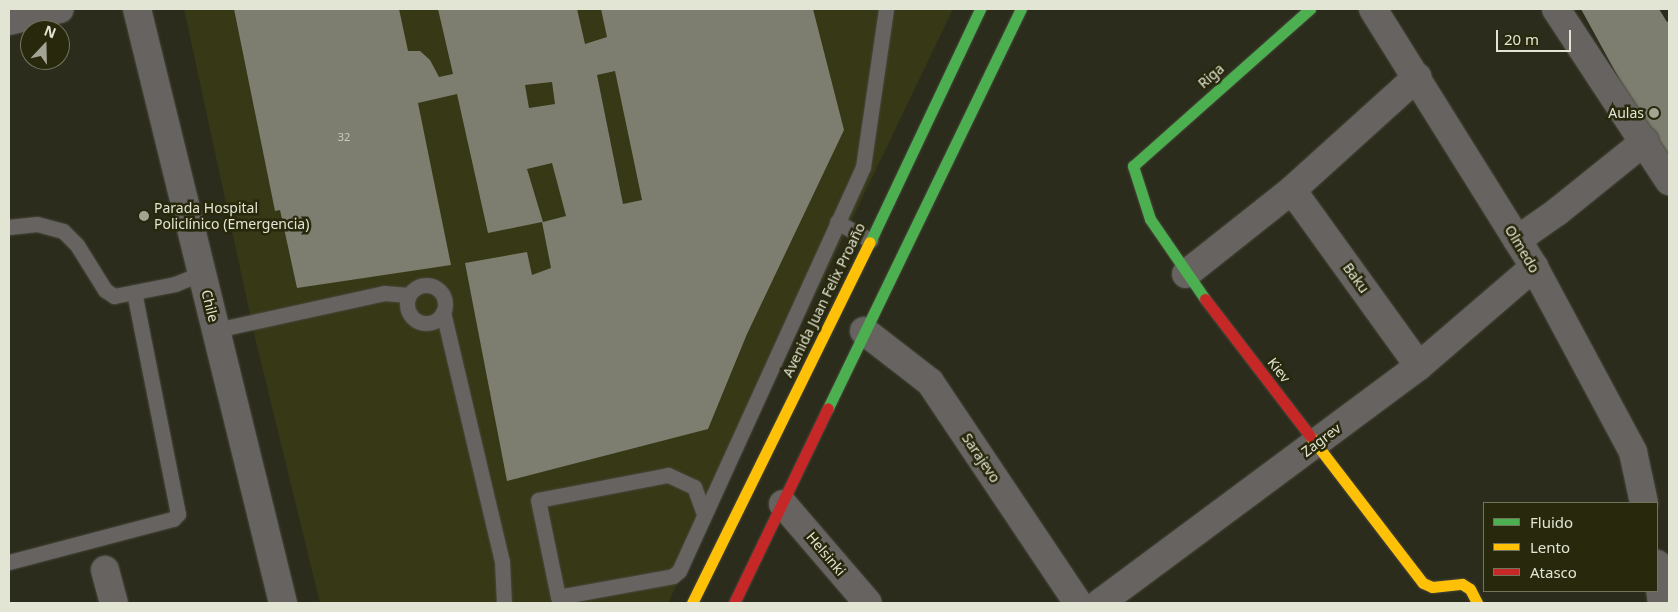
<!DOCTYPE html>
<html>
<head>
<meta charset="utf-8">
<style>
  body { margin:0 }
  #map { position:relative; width:1678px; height:612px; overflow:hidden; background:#2b2c1c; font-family:"Noto Sans",sans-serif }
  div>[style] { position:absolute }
  .built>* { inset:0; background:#363816 }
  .building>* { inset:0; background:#7d7e70 }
  .roads { filter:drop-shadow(0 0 1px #48483b) drop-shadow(0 0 1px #48483b) }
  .lane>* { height:15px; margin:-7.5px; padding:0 7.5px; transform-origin:7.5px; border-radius:7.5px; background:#666361 }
  .lane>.ring { margin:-7.5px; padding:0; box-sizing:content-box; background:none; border:15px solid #666361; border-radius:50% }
  .street>* { height:28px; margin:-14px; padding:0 14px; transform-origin:14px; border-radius:14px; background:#666361 }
  .fast>* { height:11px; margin:-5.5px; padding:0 5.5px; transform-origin:5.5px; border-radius:5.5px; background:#4caf50 }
  .slow>* { height:11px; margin:-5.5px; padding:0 5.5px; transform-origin:5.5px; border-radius:5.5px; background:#ffc107 }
  .jam>* { height:11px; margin:-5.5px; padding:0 5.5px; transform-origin:5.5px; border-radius:5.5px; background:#c62828 }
  .dots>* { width:14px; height:14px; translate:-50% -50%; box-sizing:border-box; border:2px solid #27280c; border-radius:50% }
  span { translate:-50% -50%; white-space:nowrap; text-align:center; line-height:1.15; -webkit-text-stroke:5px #27280c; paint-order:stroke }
  .number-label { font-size:11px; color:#cacbbb }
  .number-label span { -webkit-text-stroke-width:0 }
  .street-label { font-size:14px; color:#e3e5d4 }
  .poi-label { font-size:14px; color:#e3e5d4 }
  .right { translate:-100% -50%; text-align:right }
  .left { translate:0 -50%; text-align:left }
  .frame { position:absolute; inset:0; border:10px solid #e3e5d4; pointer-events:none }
  .legend { position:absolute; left:1483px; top:502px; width:175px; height:90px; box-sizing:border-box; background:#27280c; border:1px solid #72745c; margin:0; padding:6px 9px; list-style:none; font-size:15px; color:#e3e5d4 }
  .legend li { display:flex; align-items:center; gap:10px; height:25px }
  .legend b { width:25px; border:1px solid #72745c }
  .north { position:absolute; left:20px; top:20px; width:50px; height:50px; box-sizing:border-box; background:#27280c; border:1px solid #72745c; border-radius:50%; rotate:21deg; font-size:14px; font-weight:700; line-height:20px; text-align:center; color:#e3e5d4 }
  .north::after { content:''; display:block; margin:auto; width:18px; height:22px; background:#a3a494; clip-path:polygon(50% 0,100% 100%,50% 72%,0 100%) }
  .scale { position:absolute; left:1496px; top:30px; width:75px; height:22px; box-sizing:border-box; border:2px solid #e3e5d4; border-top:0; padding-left:6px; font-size:15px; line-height:18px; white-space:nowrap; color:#e3e5d4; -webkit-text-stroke:4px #27280c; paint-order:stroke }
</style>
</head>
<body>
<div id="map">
  <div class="built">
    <i style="clip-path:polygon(184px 9px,953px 9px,668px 603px,320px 603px,256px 342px)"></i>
  </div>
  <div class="building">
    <i style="clip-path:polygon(evenodd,234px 9px,399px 9px,408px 51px,420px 51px,430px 60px,439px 77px,453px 74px,438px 9px,577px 9px,585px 44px,607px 37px,601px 9px,813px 9px,844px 130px,747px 334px,708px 429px,507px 481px,465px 263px,527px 252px,532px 275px,551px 268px,542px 222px,488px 233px,457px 94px,418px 103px,451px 265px,297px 288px,280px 210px,275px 211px,234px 9px,615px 71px,642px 200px,623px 204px,597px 75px,615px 71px,234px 9px,552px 82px,555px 104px,529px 108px,525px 85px,552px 82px,234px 9px,552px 163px,566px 216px,543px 222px,527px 169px,552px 163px)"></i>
    <i style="clip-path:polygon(1581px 9px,1659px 9px,1667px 22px,1669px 21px,1669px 170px)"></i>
  </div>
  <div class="roads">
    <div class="lane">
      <i style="left:837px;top:222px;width:38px;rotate:29deg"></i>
      <i style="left:9px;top:227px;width:28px;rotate:-6deg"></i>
      <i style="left:37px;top:224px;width:27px;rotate:15deg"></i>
      <i style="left:63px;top:231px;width:20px;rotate:45deg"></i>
      <i style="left:77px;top:245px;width:53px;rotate:58.1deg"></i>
      <i style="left:105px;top:290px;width:11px;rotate:34deg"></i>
      <i style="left:114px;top:296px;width:62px;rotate:-11.1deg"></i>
      <i style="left:175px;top:284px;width:29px;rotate:-22deg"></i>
      <i class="ring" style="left:407px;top:285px;width:23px;height:23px"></i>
      <i style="left:443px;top:312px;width:256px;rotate:76.7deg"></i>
      <i style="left:502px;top:561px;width:42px;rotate:87.3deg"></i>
      <i style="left:216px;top:330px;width:172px;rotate:-12.4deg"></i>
      <i style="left:384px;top:293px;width:24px;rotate:5deg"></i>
      <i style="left:704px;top:514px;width:29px;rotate:-110deg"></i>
      <i style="left:694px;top:487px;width:29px;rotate:-155deg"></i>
      <i style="left:668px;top:475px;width:132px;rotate:169.1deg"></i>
      <i style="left:538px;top:500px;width:99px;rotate:78.3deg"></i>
      <i style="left:558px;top:597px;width:117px;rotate:-10.3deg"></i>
      <i style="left:673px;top:576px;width:8px;rotate:-40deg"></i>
      <i style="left:679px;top:571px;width:444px;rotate:-65.5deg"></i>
      <i style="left:863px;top:167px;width:160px;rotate:-81.7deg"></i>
      <i style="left:9px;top:562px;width:170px;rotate:-14.7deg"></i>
      <i style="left:173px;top:519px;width:7px;rotate:-45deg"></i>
      <i style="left:178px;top:514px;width:226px;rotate:-101.2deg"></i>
    </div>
    <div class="street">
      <i style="left:137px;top:9px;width:612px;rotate:76.19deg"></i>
      <i style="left:1373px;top:9px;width:304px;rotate:58deg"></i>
      <i style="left:1534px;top:267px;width:210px;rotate:61.8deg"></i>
      <i style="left:1633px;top:452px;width:52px;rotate:77.8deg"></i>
      <i style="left:1556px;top:9px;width:206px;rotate:56.7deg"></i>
      <i style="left:9px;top:21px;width:52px;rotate:-13.2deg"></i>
      <i style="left:1292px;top:190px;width:217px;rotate:54.2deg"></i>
      <i style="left:1517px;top:240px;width:49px;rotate:-35deg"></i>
      <i style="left:1557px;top:212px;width:113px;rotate:-38.9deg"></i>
      <i style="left:1186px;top:274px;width:135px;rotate:-38.4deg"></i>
      <i style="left:1292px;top:190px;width:169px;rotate:-42.1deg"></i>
      <i style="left:864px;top:331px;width:83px;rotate:37.7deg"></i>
      <i style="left:930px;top:382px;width:266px;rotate:56.2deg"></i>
      <i style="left:783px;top:504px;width:130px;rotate:49.4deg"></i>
      <i style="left:1657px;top:564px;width:39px;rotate:83deg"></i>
      <i style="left:105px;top:570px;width:34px;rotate:75deg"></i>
      <i style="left:1100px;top:603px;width:397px;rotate:-36.6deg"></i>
      <i style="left:1419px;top:366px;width:152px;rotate:-40.7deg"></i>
    </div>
    <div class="fast">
      <i style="left:870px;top:242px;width:258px;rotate:-64.7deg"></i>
      <i style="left:1205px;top:299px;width:97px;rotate:-124.5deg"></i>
      <i style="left:1150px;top:219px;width:56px;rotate:-107.8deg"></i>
      <i style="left:1133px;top:166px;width:237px;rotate:-41.6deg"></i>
      <i style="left:828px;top:408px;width:443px;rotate:-64.2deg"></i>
    </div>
    <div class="slow">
      <i style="left:1310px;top:436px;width:185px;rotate:52.5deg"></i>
      <i style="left:1423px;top:583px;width:10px;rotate:24deg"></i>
      <i style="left:1432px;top:587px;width:30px;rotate:-6deg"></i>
      <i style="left:1462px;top:584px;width:9px;rotate:32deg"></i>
      <i style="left:1470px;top:589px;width:16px;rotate:63deg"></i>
      <i style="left:692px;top:603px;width:402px;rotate:-63.8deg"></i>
    </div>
    <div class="jam">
      <i style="left:1205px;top:299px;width:173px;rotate:52.5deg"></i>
      <i style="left:734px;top:603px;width:216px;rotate:-64.3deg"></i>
    </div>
  </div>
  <div class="dots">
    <i style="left:1654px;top:113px;background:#a3a494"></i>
    <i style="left:144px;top:216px;background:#a3a494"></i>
  </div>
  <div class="number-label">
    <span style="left:344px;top:137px">32</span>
  </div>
  <div class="street-label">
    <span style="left:1211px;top:76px;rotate:-41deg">Riga</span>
    <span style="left:1522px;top:249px;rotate:59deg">Olmedo</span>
    <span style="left:1356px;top:278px;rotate:54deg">Baku</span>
    <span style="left:824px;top:300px;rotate:-64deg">Avenida Juan Felix Proaño</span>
    <span style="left:210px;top:306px;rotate:76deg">Chile</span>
    <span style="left:1279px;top:370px;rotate:52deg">Kiev</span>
    <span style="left:1321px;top:440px;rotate:-37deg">Zagrev</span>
    <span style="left:981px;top:458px;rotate:56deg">Sarajevo</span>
    <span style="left:826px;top:554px;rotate:50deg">Helsinki</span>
  </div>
  <div class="poi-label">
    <span class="right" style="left:1644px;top:113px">Aulas</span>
    <span class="left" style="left:154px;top:216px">Parada Hospital<br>Policlínico (Emergencia)</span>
  </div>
  <div class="frame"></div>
  <ul class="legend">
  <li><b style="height:6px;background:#4caf50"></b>Fluido</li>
  <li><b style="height:6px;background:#ffc107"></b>Lento</li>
  <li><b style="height:6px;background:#c62828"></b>Atasco</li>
  </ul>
  <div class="north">N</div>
  <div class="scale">20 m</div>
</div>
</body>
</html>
